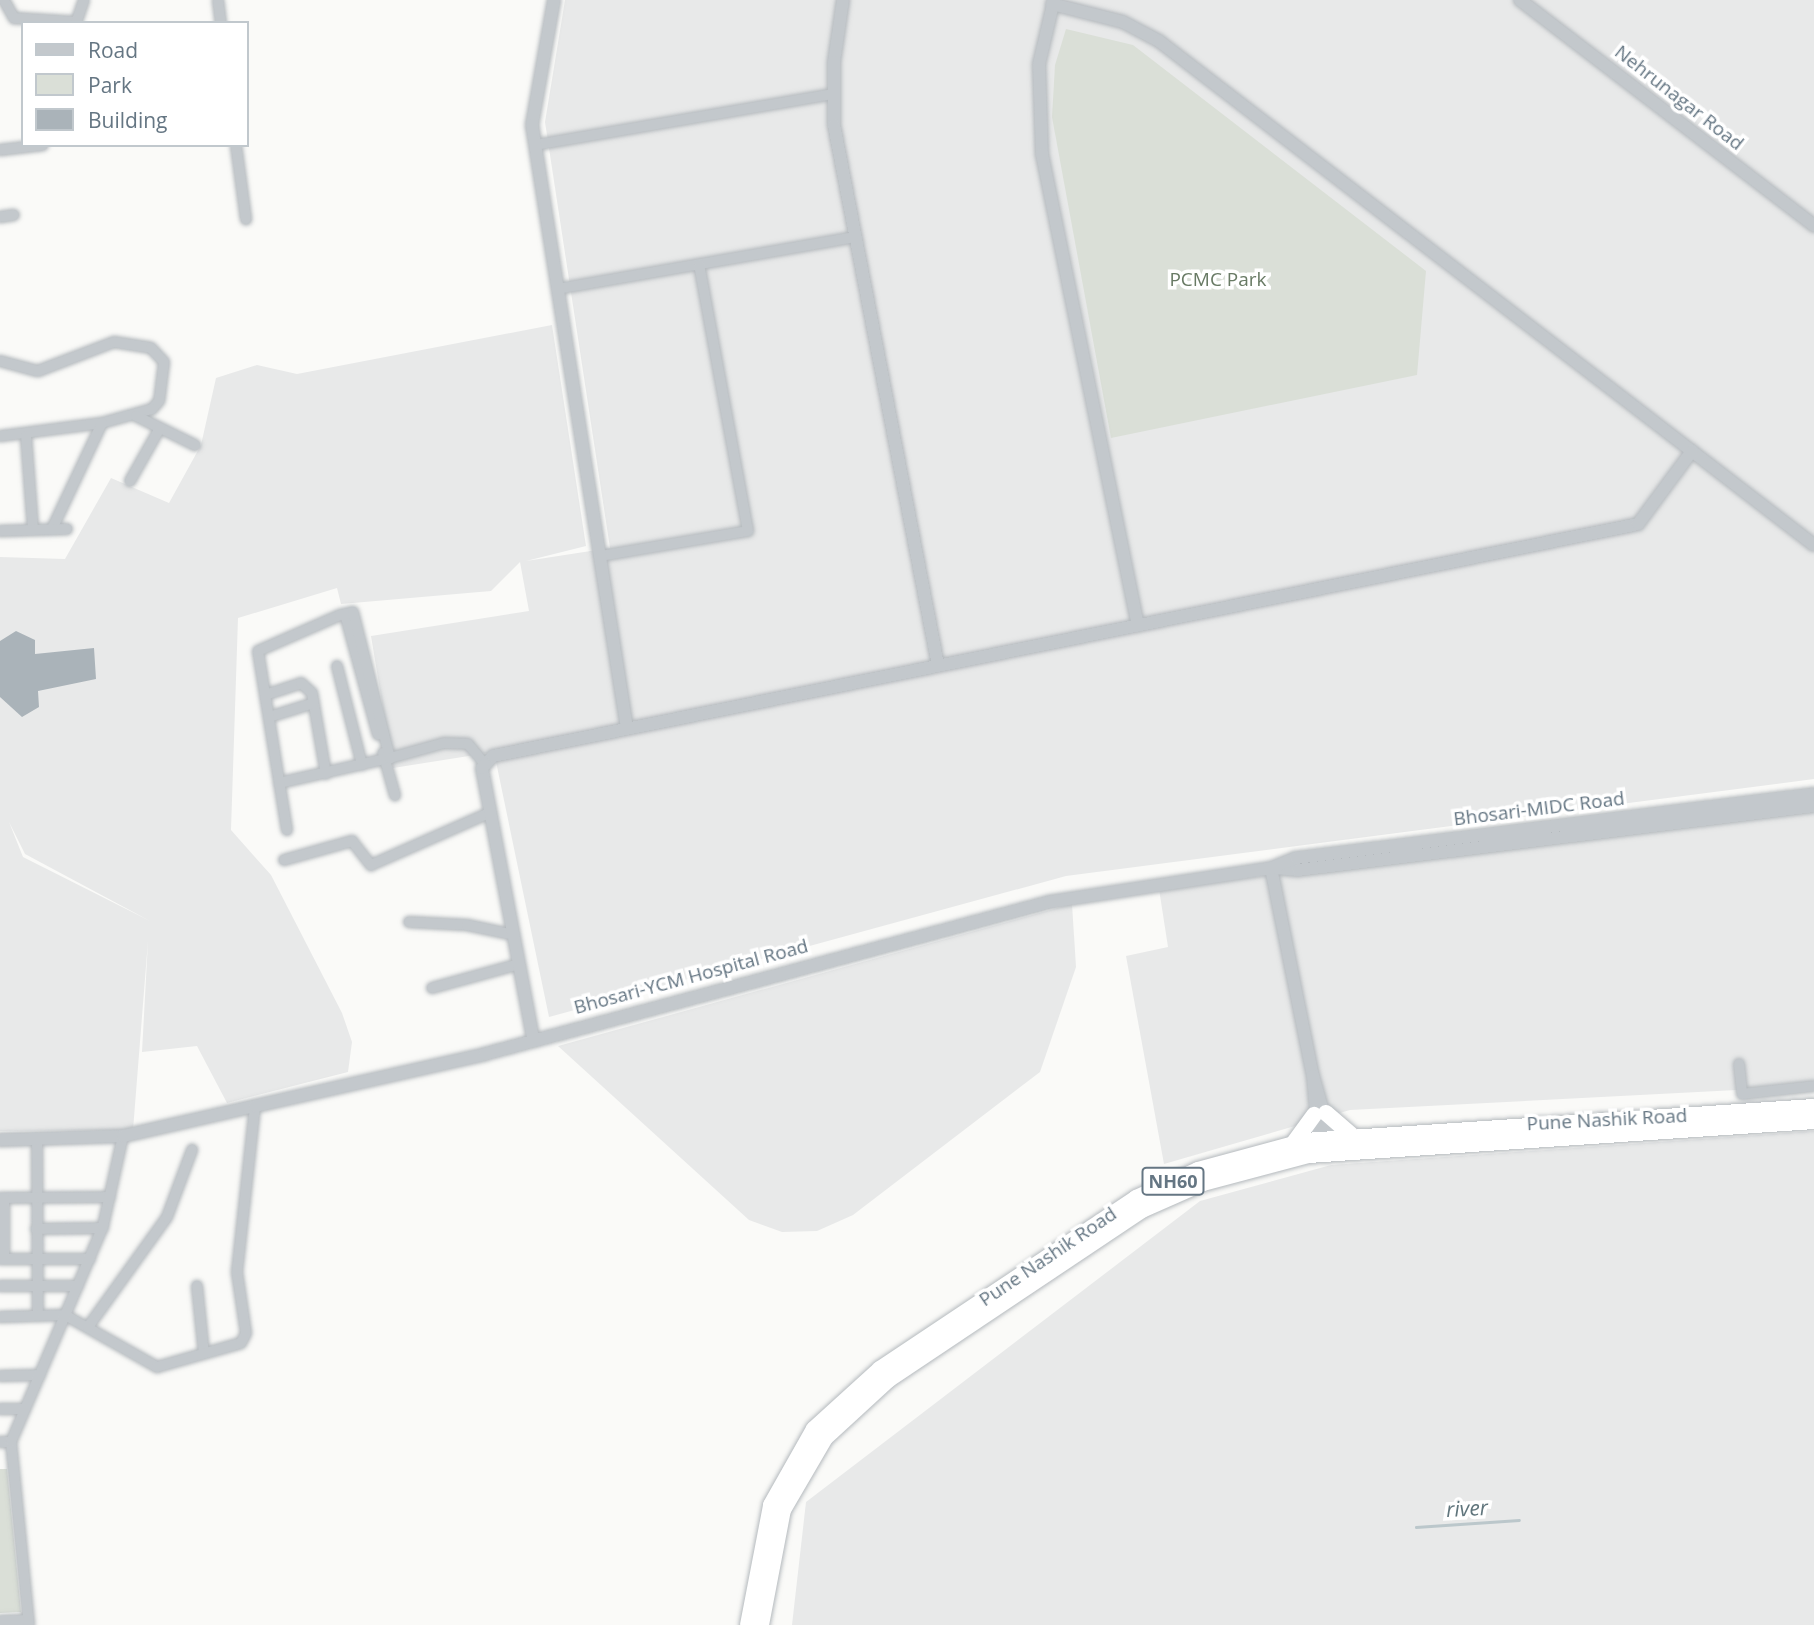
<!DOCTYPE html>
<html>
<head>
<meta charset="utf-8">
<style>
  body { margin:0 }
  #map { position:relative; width:1814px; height:1625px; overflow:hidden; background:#fafaf8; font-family:"Open Sans",sans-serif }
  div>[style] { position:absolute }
  .built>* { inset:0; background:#e8e9e9 }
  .green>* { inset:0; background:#dadfd7 }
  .stream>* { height:2.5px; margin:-1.25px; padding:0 1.25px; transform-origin:1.25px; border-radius:1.25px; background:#bbc7cb }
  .building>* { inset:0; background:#aab3b9 }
  .roads { filter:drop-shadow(0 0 2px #b4b9bd) drop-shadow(0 0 2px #b4b9bd) }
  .minor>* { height:10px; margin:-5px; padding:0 5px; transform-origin:5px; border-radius:5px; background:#c3c8cc }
  .tertiary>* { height:12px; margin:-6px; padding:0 6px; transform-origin:6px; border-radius:6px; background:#c3c8cc }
  .trunk>* { height:16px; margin:-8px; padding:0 8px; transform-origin:8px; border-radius:8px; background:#fff }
  span { translate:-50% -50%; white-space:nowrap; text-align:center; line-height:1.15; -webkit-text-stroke:7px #fff; paint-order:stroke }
  .shield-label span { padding:2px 5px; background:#fff; border:2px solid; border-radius:5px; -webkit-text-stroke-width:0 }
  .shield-label { font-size:18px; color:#657683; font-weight:700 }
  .street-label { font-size:19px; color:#657683 }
  .park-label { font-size:19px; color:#687a64 }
  .water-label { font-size:21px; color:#60757c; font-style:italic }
  .legend { position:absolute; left:21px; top:21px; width:228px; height:126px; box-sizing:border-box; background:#fff; border:2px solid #c1c8cd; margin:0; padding:9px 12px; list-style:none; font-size:21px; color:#657683 }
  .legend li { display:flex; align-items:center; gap:14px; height:35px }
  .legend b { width:35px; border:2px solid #c1c8cd }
</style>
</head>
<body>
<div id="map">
  <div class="built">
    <i style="clip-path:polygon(evenodd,565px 0,1814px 0,1814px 779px,1066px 876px,549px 1017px,494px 752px,393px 768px,371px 636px,529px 611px,520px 562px,491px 591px,341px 604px,337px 588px,238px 618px,231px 830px,271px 875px,342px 1013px,352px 1042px,348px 1072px,227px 1103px,197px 1046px,142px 1052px,148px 941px,133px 1130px,0 1131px,0 557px,65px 559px,111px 478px,169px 503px,201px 445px,216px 378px,257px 365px,297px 374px,552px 325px,586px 546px,526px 561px,610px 548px,545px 122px,565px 0,9px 822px,25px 854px,150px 921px,23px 857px,9px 822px)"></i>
    <i style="clip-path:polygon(1814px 808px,1814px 1086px,1350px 1110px,1164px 1164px,1126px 956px,1168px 947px,1159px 889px)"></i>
    <i style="clip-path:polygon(1072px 904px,1076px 967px,1040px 1072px,853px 1215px,817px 1231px,782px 1232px,749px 1220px,558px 1046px)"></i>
    <i style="clip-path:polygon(1814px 1131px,1814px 1625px,792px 1625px,806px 1502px,1200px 1201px,1331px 1165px)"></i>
  </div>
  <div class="green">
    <i style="clip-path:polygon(1066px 29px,1133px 45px,1426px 271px,1417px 375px,1111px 438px,1052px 117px,1055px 65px)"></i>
    <i style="clip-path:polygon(0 1469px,7px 1469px,21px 1612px,0 1613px)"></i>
  </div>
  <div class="stream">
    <i style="left:1416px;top:1527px;width:103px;rotate:-3.9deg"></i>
  </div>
  <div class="building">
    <i style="clip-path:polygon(16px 631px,35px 640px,35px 654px,94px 648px,96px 679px,38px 691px,39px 707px,22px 717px,0 697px,0 641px)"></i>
  </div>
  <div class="roads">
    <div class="minor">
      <i style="left:4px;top:0;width:21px;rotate:61deg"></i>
      <i style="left:14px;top:18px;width:63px;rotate:3.6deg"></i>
      <i style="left:218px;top:0;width:23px;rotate:83deg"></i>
      <i style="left:76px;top:23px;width:24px;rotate:-71deg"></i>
      <i style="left:236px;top:145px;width:75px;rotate:82.3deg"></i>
      <i style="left:535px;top:145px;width:301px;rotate:-9.7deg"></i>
      <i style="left:0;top:150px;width:43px;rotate:-6.6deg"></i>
      <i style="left:0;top:217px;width:14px;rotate:-8deg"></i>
      <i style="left:557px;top:289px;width:302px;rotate:-9.9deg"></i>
      <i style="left:0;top:361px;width:39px;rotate:15deg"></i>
      <i style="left:38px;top:371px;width:81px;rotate:-20.9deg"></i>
      <i style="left:114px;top:342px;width:37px;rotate:9deg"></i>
      <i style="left:151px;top:348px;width:19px;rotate:47deg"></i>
      <i style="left:164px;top:362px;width:39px;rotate:97deg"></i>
      <i style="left:159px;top:401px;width:11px;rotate:131deg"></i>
      <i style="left:152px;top:409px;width:52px;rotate:164.4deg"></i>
      <i style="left:102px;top:423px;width:103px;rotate:172.7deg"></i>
      <i style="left:136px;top:416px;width:66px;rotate:26.2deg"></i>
      <i style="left:26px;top:436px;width:94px;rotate:85.7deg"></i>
      <i style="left:130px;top:481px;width:61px;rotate:-60.5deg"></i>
      <i style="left:52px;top:529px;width:117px;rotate:-64.7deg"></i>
      <i style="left:0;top:531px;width:67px;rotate:-1.7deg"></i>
      <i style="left:600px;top:556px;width:150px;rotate:-9.6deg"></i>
      <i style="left:748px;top:531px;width:271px;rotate:-100.4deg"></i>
      <i style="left:345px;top:614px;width:125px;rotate:74.7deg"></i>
      <i style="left:337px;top:666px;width:102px;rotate:75.8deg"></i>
      <i style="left:265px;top:695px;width:38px;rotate:-18deg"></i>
      <i style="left:301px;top:683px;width:15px;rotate:42deg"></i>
      <i style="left:312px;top:693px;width:82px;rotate:80.2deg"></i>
      <i style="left:269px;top:717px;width:47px;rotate:-17.3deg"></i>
      <i style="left:383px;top:753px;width:44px;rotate:74.1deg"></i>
      <i style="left:279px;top:783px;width:109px;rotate:-12.8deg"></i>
      <i style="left:287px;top:830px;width:181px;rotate:-99.2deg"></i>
      <i style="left:258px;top:651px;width:90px;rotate:-23.7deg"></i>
      <i style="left:340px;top:615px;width:13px;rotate:-13deg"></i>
      <i style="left:353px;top:612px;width:151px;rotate:75.8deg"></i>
      <i style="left:390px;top:758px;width:56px;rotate:-15.5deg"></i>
      <i style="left:444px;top:743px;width:24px;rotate:2deg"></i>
      <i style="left:468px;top:744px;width:25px;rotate:50deg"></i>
      <i style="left:284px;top:860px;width:71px;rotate:-15.6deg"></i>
      <i style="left:352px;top:841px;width:31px;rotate:52deg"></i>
      <i style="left:371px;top:865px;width:131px;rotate:-23.8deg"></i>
      <i style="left:409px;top:922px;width:58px;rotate:3deg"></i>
      <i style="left:467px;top:925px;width:48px;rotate:12deg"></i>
      <i style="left:432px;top:988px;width:90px;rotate:-15.4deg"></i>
      <i style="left:1739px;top:1064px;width:30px;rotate:84deg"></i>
      <i style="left:1742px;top:1094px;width:72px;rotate:-6.3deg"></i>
      <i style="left:37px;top:1139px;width:177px;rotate:89.7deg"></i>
      <i style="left:0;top:1198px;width:110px;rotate:-0.5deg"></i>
      <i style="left:4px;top:1198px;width:61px;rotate:90deg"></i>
      <i style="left:36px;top:1229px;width:67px;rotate:-0.9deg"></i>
      <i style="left:0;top:1259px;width:90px"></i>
      <i style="left:0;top:1286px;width:78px"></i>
      <i style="left:197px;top:1286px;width:68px;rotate:84.1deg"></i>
      <i style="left:0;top:1317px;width:65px;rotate:-1.8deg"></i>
      <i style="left:65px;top:1315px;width:106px;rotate:29.5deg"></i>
      <i style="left:157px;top:1367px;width:87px;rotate:-15.9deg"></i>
      <i style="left:241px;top:1343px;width:11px;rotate:-63deg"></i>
      <i style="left:246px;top:1333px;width:62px;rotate:-98.4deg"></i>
      <i style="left:237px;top:1272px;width:167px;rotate:-83.8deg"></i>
      <i style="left:88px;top:1327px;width:135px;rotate:-54.3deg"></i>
      <i style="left:167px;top:1217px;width:72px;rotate:-69.5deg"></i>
      <i style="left:0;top:1376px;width:40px;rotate:-1.4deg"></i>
      <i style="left:0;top:1409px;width:25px"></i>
      <i style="left:0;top:1442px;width:11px"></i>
      <i style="left:0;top:1621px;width:28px;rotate:-2deg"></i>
      <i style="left:29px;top:1625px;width:184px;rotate:-95.6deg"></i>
      <i style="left:11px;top:1442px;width:235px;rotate:-66.9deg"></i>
      <i style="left:103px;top:1226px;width:92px;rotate:-77.5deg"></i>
    </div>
    <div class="tertiary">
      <i style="left:554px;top:0;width:127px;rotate:100deg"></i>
      <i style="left:532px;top:125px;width:610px;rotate:81.05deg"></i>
      <i style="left:843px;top:0;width:63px;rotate:98.3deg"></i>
      <i style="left:834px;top:62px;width:63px;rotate:90deg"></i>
      <i style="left:834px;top:125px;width:550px;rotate:79.1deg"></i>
      <i style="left:1054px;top:0;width:66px;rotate:103.2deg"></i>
      <i style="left:1039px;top:64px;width:90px;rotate:88.1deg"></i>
      <i style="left:1042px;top:154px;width:481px;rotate:78.5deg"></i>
      <i style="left:1520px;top:0;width:371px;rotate:37.5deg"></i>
      <i style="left:1052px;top:4px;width:73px;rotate:14.2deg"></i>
      <i style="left:1123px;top:22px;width:41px;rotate:27.8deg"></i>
      <i style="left:1159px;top:41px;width:826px;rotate:37.58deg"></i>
      <i style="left:1271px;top:868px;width:212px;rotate:78.6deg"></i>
      <i style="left:1313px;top:1076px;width:70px;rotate:85.1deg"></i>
      <i style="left:1275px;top:868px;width:23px;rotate:5deg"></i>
      <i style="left:1298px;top:870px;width:520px;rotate:-7.07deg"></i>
      <i style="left:533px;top:1038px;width:275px;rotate:-100.7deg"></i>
      <i style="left:482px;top:768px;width:16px;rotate:-47deg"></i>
      <i style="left:493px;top:756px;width:1168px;rotate:-11.45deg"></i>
      <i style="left:1638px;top:524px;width:91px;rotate:-53.5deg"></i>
      <i style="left:1313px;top:1076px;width:73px;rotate:74.1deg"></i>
      <i style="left:0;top:1140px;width:123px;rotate:-1.9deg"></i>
      <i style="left:123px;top:1136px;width:135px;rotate:-12.8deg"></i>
      <i style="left:255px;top:1106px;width:236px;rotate:-12.7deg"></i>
      <i style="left:485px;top:1054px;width:584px;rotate:-15.08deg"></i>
      <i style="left:1049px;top:902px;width:225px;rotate:-8.7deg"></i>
      <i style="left:1271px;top:868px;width:27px;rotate:-22deg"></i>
      <i style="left:1296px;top:858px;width:522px;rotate:-7.04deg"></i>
    </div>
    <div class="trunk">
      <i style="left:1326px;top:1113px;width:33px;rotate:41deg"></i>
      <i style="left:1293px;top:1144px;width:36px;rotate:-54deg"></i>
      <i style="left:748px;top:1625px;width:122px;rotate:-79.1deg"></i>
      <i style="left:771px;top:1505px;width:87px;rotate:-60.5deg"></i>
      <i style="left:814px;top:1429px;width:89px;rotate:-42.3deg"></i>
      <i style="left:880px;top:1369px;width:308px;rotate:-33.7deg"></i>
      <i style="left:1136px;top:1198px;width:68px;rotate:-24.3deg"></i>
      <i style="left:1198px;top:1170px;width:111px;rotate:-15.2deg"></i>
      <i style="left:1305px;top:1141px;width:510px;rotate:-3.82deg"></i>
      <i style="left:761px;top:1625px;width:117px;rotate:-79.2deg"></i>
      <i style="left:783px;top:1510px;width:83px;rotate:-59.7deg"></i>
      <i style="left:825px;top:1438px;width:86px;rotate:-42.6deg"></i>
      <i style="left:888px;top:1380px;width:306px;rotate:-33.8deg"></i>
      <i style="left:1142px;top:1210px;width:67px;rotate:-23.9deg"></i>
      <i style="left:1203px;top:1183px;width:109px;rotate:-14.9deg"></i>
      <i style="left:1308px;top:1155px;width:507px;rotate:-3.84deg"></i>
    </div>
  </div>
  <div class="shield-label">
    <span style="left:1173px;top:1181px">NH60</span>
  </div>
  <div class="street-label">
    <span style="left:1679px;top:98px;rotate:38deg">Nehrunagar Road</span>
    <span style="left:1539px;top:809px;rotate:-7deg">Bhosari-MIDC Road</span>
    <span style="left:691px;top:977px;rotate:-15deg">Bhosari-YCM Hospital Road</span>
    <span style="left:1607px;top:1120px;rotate:-3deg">Pune Nashik Road</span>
    <span style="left:1048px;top:1257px;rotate:-34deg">Pune Nashik Road</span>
  </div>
  <div class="park-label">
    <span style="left:1218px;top:280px">PCMC Park</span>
  </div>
  <div class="water-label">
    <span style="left:1467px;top:1508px;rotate:-3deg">river</span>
  </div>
  <ul class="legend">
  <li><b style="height:9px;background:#c3c8cc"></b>Road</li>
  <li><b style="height:19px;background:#dadfd7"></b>Park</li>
  <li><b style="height:19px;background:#aab3b9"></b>Building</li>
  </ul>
</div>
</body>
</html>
